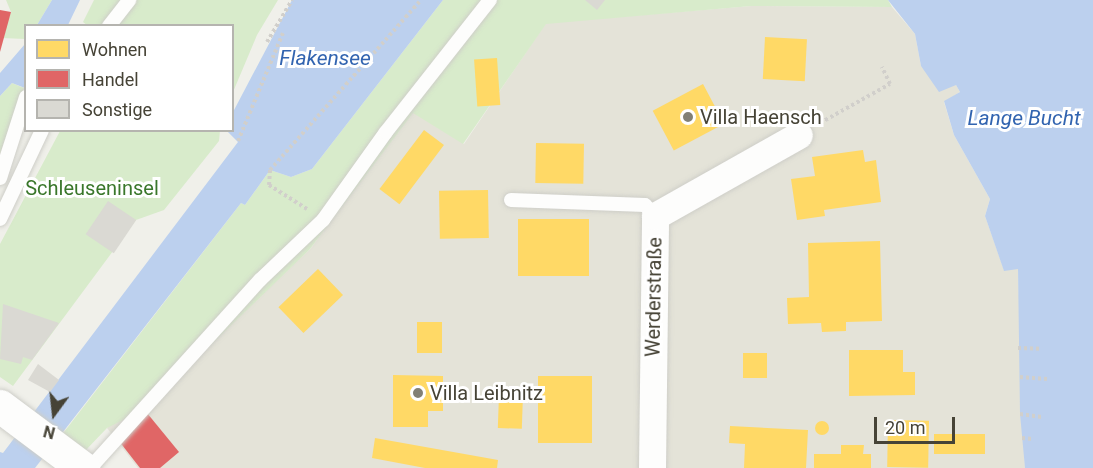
<!DOCTYPE html>
<html>
<head>
<meta charset="utf-8">
<style>
  body { margin:0 }
  #map { position:relative; width:1093px; height:468px; overflow:hidden; background:#f0f0ea; font-family:Roboto,sans-serif }
  div>[style] { position:absolute }
  .residential>* { inset:0; background:#e4e3d8 }
  .green>* { inset:0; background:#d8ebcb }
  .water>* { inset:0; background:#bcd0ee }
  .homes>* { inset:0; background:#ffd966; transform-origin:0 0 }
  .round { border-radius:50% }
  .shops>* { inset:0; background:#e06666 }
  .building>* { inset:0; background:#dad9d3; transform-origin:0 0 }
  .path>* { height:4px; margin-top:-2px; transform-origin:0; background:repeating-linear-gradient(90deg,#d1cfcb 0 3px,transparent 0 6px) }
  .roads { filter:drop-shadow(0 0 2px #cecec8) drop-shadow(0 0 2px #cecec8) }
  .service>* { height:14px; margin:-7px; padding:0 7px; transform-origin:7px; border-radius:7px; background:#fdfdfc }
  .minor>* { height:27px; margin:-13.5px; padding:0 13.5px; transform-origin:13.5px; border-radius:13.5px; background:#fdfdfc }
  .tertiary>* { height:33px; margin:-16.5px; padding:0 16.5px; transform-origin:16.5px; border-radius:16.5px; background:#fdfdfc }
  .dots>* { width:16px; height:16px; translate:-50% -50%; box-sizing:border-box; border:3px solid #fff; border-radius:50% }
  span { translate:-50% -50%; white-space:nowrap; text-align:center; line-height:1.15; -webkit-text-stroke:6px #fff; paint-order:stroke }
  .poi-label { font-size:20px; color:#464336 }
  .left { translate:0 -50%; text-align:left }
  .park-label { font-size:20px; color:#3a772b }
  .street-label { font-size:20px; color:#464336 }
  .water-label { font-size:21px; color:#3264b0; font-style:italic }
  .legend { position:absolute; left:24px; top:24px; width:210px; height:108px; box-sizing:border-box; background:#fff; border:2px solid #b5b4af; margin:0; padding:8px 10px; list-style:none; font-size:18px; color:#464336 }
  .legend li { display:flex; align-items:center; gap:12px; height:30px }
  .legend b { width:30px; border:2px solid #b5b4af }
  .north { position:absolute; left:24px; top:384px; width:60px; height:60px; -webkit-text-stroke:4px #fff; paint-order:stroke; rotate:195deg; font-size:16px; font-weight:700; line-height:24px; text-align:center; color:#464336 }
  .north::after { content:''; display:block; margin:auto; width:21px; height:27px; background:#464336; clip-path:polygon(50% 0,100% 100%,50% 72%,0 100%) }
  .scale { position:absolute; left:874px; top:417px; width:81px; height:27px; box-sizing:border-box; border:3px solid #464336; border-top:0; padding-left:8px; font-size:18px; line-height:21px; white-space:nowrap; color:#464336; -webkit-text-stroke:4px #fff; paint-order:stroke }
</style>
</head>
<body>
<div id="map">
  <div class="residential">
    <i style="clip-path:polygon(751px 6px,892px 7px,915px 34px,921px 66px,956px 85px,960px 92px,944px 102px,954px 135px,990px 199px,985px 216px,1004px 270px,1018px 268px,1025px 468px,138px 468px,107px 428px,217px 335px,310px 249px,413px 112px,464px 144px,546px 23px)"></i>
  </div>
  <div class="green">
    <i style="clip-path:polygon(6px 0,52px 0,37px 25px,26px 26px,25px 39px,2px 38px,11px 12px)"></i>
    <i style="clip-path:polygon(94px 0,278px 0,257px 35px,233px 92px,232px 26px,88px 26px,83px 22px)"></i>
    <i style="clip-path:polygon(443px 0,888px 0,892px 7px,751px 6px,546px 24px,463px 144px,413px 113px,310px 249px,145px 409px,107px 428px,85px 451px,61px 436px,241px 203px,245px 205px,270px 170px,291px 177px,312px 169px)"></i>
    <i style="clip-path:polygon(12px 83px,24px 88px,0 154px,0 96px)"></i>
    <i style="clip-path:polygon(60px 131px,220px 131px,219px 141px,164px 210px,136px 220px,13px 386px,0 377px,0 244px)"></i>
  </div>
  <div class="water">
    <i style="clip-path:polygon(52px 0,80px 0,68px 25px,37px 25px)"></i>
    <i style="clip-path:polygon(292px 0,443px 0,312px 169px,291px 177px,270px 170px,245px 205px,241px 203px,35px 468px,0 468px,0 452px,3px 453px,238px 142px,227px 131px,232px 130px,233px 112px)"></i>
    <i style="clip-path:polygon(888px 0,1093px 0,1093px 468px,1025px 468px,1020px 414px,1018px 269px,1004px 271px,985px 216px,990px 199px,954px 135px,944px 101px,960px 92px,956px 85px,939px 92px,921px 66px,915px 34px)"></i>
    <i style="clip-path:polygon(25px 44px,25px 88px,12px 83px,0 96px,0 73px)"></i>
  </div>
  <div class="homes">
    <i style="left:765px;top:37px;width:42px;height:42px;rotate:3deg"></i>
    <i style="left:497px;top:58px;width:47px;height:23px;rotate:86deg"></i>
    <i style="left:703px;top:84px;width:45px;height:57px;rotate:62deg"></i>
    <i style="left:424px;top:130px;width:25px;height:74px;rotate:37deg"></i>
    <i style="left:536px;top:143px;width:48px;height:40px;rotate:1deg"></i>
    <i style="clip-path:polygon(863px 150px,865px 162px,876px 160px,881px 202px,824px 210px,825px 216px,797px 220px,791px 179px,815px 176px,812px 157px)"></i>
    <i style="left:488px;top:190px;width:48px;height:49px;rotate:89deg"></i>
    <i style="left:518px;top:219px;width:71px;height:57px"></i>
    <i style="clip-path:polygon(880px 241px,882px 321px,846px 322px,846px 331px,822px 332px,821px 323px,788px 324px,787px 298px,809px 297px,808px 243px)"></i>
    <i style="left:318px;top:269px;width:36px;height:55px;rotate:46deg"></i>
    <i style="left:417px;top:322px;width:25px;height:31px"></i>
    <i style="clip-path:polygon(849px 350px,903px 350px,903px 372px,915px 372px,915px 395px,849px 396px)"></i>
    <i style="left:743px;top:353px;width:24px;height:25px"></i>
    <i style="clip-path:polygon(393px 375px,443px 376px,443px 411px,428px 411px,428px 427px,393px 427px)"></i>
    <i style="left:538px;top:376px;width:54px;height:67px"></i>
    <i style="left:499px;top:394px;width:24px;height:34px;rotate:2deg"></i>
    <i style="left:888px;top:420px;width:41px;height:47px;rotate:1deg"></i>
    <i class="round" style="left:815px;top:421px;width:14px;height:14px"></i>
    <i style="clip-path:polygon(730px 426px,808px 430px,806px 468px,744px 468px,745px 444px,729px 443px)"></i>
    <i style="left:985px;top:434px;width:20px;height:51px;rotate:90deg"></i>
    <i style="clip-path:polygon(375px 438px,498px 460px,497px 468px,425px 468px,372px 458px)"></i>
    <i style="clip-path:polygon(841px 445px,864px 445px,863px 454px,871px 454px,871px 468px,814px 468px,814px 454px,841px 454px)"></i>
  </div>
  <div class="shops">
    <i style="clip-path:polygon(0 10px,11px 12px,0 52px)"></i>
    <i style="clip-path:polygon(147px 413px,179px 452px,160px 468px,140px 468px,119px 441px)"></i>
  </div>
  <div class="building">
    <i style="clip-path:polygon(585px 0,605px 0,597px 10px)"></i>
    <i style="left:108px;top:201px;width:34px;height:40px;rotate:34deg"></i>
    <i style="clip-path:polygon(3px 304px,59px 323px,32px 360px,23px 357px,21px 364px,0 359px)"></i>
    <i style="clip-path:polygon(38px 364px,59px 380px,50px 392px,28px 380px)"></i>
  </div>
  <div class="path">
    <i style="left:267px;top:42px;width:49px;rotate:-59.2deg"></i>
    <i style="left:820px;top:123px;width:80px;rotate:-29.1deg"></i>
    <i style="left:890px;top:84px;width:19px;rotate:-115deg"></i>
    <i style="left:238px;top:141px;width:117px;rotate:-67.4deg"></i>
    <i style="left:307px;top:209px;width:45px;rotate:-147.7deg"></i>
    <i style="left:269px;top:185px;width:15px;rotate:-86deg"></i>
    <i style="left:270px;top:170px;width:227px;rotate:-48.4deg"></i>
    <i style="left:1018px;top:348px;width:24px;rotate:2deg"></i>
    <i style="left:1020px;top:377px;width:27px;rotate:4deg"></i>
    <i style="left:1020px;top:414px;width:22px;rotate:8deg"></i>
    <i style="left:1022px;top:438px;width:11px;rotate:5deg"></i>
  </div>
  <div class="roads">
    <div class="service">
      <i style="left:109px;top:26px;width:33px;rotate:-52deg"></i>
      <i style="left:0;top:178px;width:85px;rotate:-72.2deg"></i>
      <i style="left:511px;top:200px;width:134px;rotate:2.1deg"></i>
      <i style="left:645px;top:205px;width:15px;rotate:48deg"></i>
      <i style="left:0;top:219px;width:98px;rotate:-64.7deg"></i>
      <i style="left:90px;top:468px;width:253px;rotate:-47.9deg"></i>
      <i style="left:260px;top:280px;width:87px;rotate:-43.6deg"></i>
      <i style="left:323px;top:220px;width:108px;rotate:-54.4deg"></i>
      <i style="left:386px;top:132px;width:168px;rotate:-51.8deg"></i>
    </div>
    <div class="minor">
      <i style="left:652px;top:468px;width:252px;rotate:-89.3deg"></i>
      <i style="left:655px;top:216px;width:165px;rotate:-29.4deg"></i>
    </div>
    <div class="tertiary">
      <i style="left:0;top:406px;width:104px;rotate:36.8deg"></i>
    </div>
  </div>
  <div class="dots">
    <i style="left:688px;top:117px;background:#828075"></i>
    <i style="left:418px;top:393px;background:#828075"></i>
  </div>
  <div class="poi-label">
    <span class="left" style="left:700px;top:117px">Villa Haensch</span>
    <span class="left" style="left:430px;top:393px">Villa Leibnitz</span>
  </div>
  <div class="park-label">
    <span style="left:92px;top:188px">Schleuseninsel</span>
  </div>
  <div class="street-label">
    <span style="left:654px;top:297px;rotate:-89deg">Werderstraße</span>
  </div>
  <div class="water-label">
    <span style="left:325px;top:58px">Flakensee</span>
    <span style="left:1024px;top:118px">Lange Bucht</span>
  </div>
  <ul class="legend">
  <li><b style="height:16px;background:#ffd966"></b>Wohnen</li>
  <li><b style="height:16px;background:#e06666"></b>Handel</li>
  <li><b style="height:16px;background:#dad9d3"></b>Sonstige</li>
  </ul>
  <div class="north">N</div>
  <div class="scale">20 m</div>
</div>
</body>
</html>
